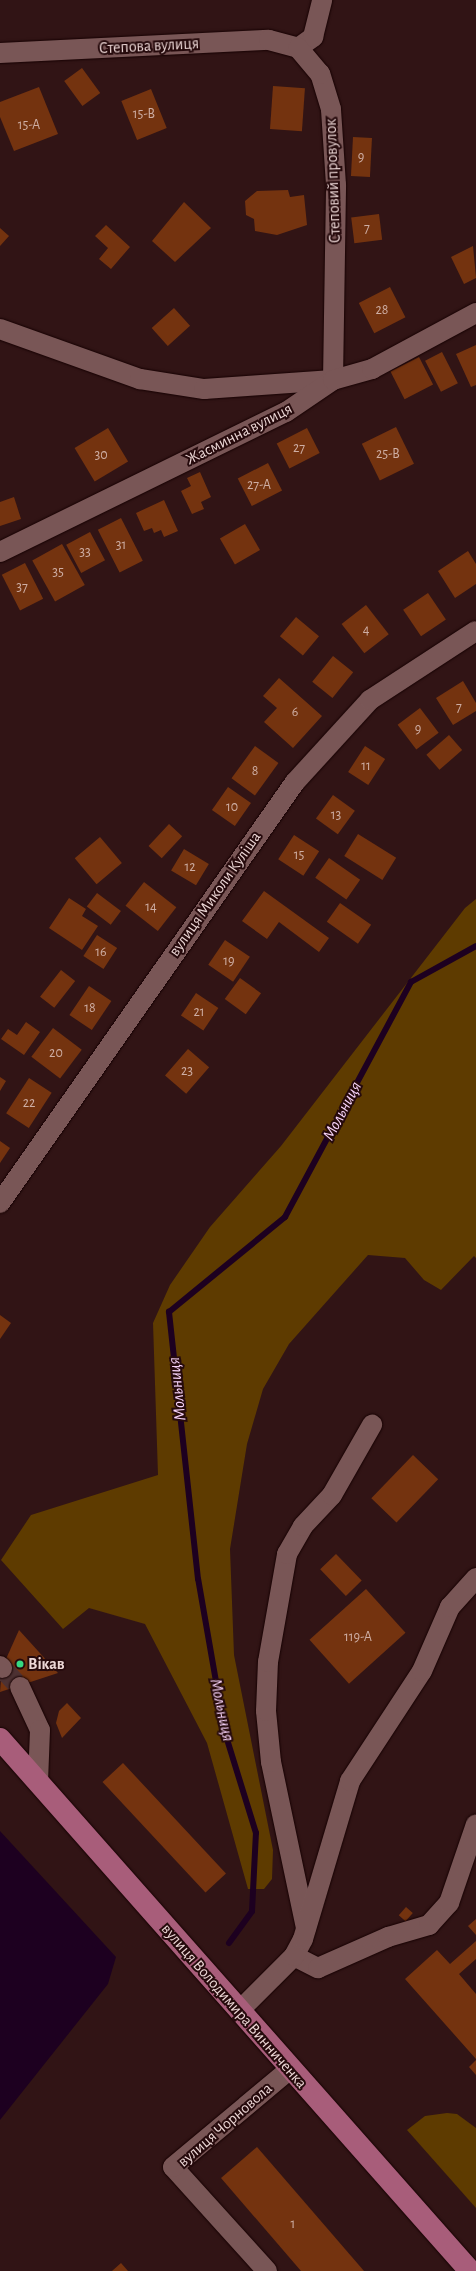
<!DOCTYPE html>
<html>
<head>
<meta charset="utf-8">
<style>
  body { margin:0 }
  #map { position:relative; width:476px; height:2271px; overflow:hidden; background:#311415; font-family:"Alegreya Sans",sans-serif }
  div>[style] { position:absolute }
  .green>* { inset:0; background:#5e3b00 }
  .water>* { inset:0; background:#1d0020 }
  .stream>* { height:6px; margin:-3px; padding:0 3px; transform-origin:3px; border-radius:3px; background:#1d0020 }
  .building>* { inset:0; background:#74330f; transform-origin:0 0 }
  .minor-tunnel>* { height:20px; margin-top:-10px; transform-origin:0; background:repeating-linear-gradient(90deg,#4d3132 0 20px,transparent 0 30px) }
  .roads { filter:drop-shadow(0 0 1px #170103) drop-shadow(0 0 1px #170103) }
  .minor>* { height:20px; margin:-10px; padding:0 10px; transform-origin:10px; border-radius:10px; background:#795656 }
  .major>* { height:22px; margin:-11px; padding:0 11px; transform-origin:11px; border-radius:11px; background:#a85d7a }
  .dots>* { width:11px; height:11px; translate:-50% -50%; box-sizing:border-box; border:2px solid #260a0c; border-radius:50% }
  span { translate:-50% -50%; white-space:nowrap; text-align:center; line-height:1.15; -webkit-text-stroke:4px #260a0c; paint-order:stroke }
  .number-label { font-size:14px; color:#ceaea4 }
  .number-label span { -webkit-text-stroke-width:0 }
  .street-label { font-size:16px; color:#ecd7d6 }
  .poi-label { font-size:16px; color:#ecd7d6; font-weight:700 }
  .left { translate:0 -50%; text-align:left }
  .water-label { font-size:17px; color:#f9d5fb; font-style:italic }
</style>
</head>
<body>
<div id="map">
  <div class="green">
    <i style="clip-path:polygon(476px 899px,476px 1258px,474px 1256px,441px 1290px,424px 1280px,405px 1258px,368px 1255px,289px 1344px,263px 1389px,247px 1444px,230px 1549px,234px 1655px,273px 1850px,272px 1879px,264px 1889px,248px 1889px,207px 1743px,145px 1624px,89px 1608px,63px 1629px,1px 1560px,31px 1515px,158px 1475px,153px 1323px,170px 1285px,210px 1227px,281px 1146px,465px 908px)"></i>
    <i style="clip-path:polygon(447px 2113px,457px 2114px,476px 2128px,476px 2208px,407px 2130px,425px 2116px)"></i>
  </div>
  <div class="water">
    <i style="clip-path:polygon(0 1831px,116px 1957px,108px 1984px,0 2120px)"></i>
  </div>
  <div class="stream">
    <i style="left:229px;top:1943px;width:39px;rotate:-54deg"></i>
    <i style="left:252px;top:1911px;width:78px;rotate:-87.1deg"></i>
    <i style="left:256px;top:1833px;width:105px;rotate:-107.2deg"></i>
    <i style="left:225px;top:1733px;width:156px;rotate:-99.9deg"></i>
    <i style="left:198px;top:1579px;width:269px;rotate:-96.2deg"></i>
    <i style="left:169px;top:1312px;width:150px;rotate:-39.3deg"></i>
    <i style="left:285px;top:1217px;width:267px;rotate:-61.8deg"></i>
    <i style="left:411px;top:982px;width:74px;rotate:-29deg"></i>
  </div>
  <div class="building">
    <i style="left:82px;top:68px;width:31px;height:22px;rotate:54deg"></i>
    <i style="left:273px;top:86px;width:32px;height:43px;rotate:4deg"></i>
    <i style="clip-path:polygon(39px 87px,58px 134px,14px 151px,0 117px,0 102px)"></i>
    <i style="left:151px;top:89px;width:42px;height:32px;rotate:68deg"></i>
    <i style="left:353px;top:137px;width:19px;height:39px;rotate:3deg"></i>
    <i style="clip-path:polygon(288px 190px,290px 197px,304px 195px,307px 225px,277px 235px,255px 231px,254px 219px,246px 215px,245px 201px,257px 191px)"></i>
    <i style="clip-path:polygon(184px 202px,211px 228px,175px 262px,152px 241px)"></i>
    <i style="left:379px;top:214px;width:26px;height:28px;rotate:83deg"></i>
    <i style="clip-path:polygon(106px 225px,130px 247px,111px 269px,99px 259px,108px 248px,95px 236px)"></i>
    <i style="clip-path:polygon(0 228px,9px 236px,0 246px)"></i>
    <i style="clip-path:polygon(473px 246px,476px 278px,464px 284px,451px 257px)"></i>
    <i style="left:390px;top:287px;width:34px;height:35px;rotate:63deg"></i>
    <i style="left:174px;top:308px;width:24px;height:30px;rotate:48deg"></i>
    <i style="clip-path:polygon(476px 345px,476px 385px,471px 387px,456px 354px)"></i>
    <i style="left:442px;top:352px;width:35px;height:19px;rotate:63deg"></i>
    <i style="left:419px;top:357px;width:31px;height:32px;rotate:63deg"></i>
    <i style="left:396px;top:427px;width:41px;height:38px;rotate:64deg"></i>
    <i style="left:108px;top:428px;width:39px;height:39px;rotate:59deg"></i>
    <i style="left:307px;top:428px;width:28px;height:34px;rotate:63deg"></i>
    <i style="left:268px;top:463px;width:31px;height:34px;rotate:63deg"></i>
    <i style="clip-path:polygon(200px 472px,211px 497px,201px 502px,204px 509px,192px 514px,181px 491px,191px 486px,187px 478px)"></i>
    <i style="clip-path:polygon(14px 497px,21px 519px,0 526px,0 502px)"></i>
    <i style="clip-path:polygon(164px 500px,178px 531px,164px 537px,161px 530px,154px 533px,152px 528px,144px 531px,136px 513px)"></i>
    <i style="left:121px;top:518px;width:48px;height:26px;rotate:63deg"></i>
    <i style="left:245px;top:524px;width:30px;height:29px;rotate:60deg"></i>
    <i style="left:90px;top:532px;width:32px;height:27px;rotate:62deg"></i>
    <i style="left:62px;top:544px;width:47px;height:34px;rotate:61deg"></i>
    <i style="clip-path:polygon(468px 551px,476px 564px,476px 584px,455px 598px,438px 571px)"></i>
    <i style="left:25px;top:563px;width:40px;height:26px;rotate:63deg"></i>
    <i style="left:428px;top:593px;width:32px;height:30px;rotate:56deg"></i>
    <i style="left:366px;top:605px;width:37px;height:31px;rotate:52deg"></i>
    <i style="left:296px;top:617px;width:30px;height:25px;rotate:40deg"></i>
    <i style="left:333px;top:656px;width:26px;height:33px;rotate:39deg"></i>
    <i style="clip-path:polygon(279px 678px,322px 716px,293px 748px,264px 722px,277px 708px,263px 696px)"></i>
    <i style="clip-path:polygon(463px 681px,476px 703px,476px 711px,453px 725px,436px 698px)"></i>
    <i style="left:420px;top:708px;width:31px;height:28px;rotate:53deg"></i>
    <i style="left:449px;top:735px;width:20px;height:30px;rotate:49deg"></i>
    <i style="left:255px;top:746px;width:29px;height:40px;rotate:36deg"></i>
    <i style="left:365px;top:746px;width:24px;height:31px;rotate:33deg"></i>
    <i style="left:228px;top:787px;width:28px;height:28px;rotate:35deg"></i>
    <i style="left:333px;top:795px;width:27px;height:29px;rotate:36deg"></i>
    <i style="left:169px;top:824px;width:18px;height:30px;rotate:43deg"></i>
    <i style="left:358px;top:834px;width:45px;height:26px;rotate:32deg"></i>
    <i style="left:294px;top:835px;width:30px;height:29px;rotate:33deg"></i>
    <i style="left:100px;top:837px;width:34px;height:33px;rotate:50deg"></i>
    <i style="left:184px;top:849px;width:29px;height:25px;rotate:31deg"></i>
    <i style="left:329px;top:858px;width:38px;height:24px;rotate:35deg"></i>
    <i style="left:144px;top:882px;width:41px;height:30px;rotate:38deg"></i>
    <i style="clip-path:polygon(264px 891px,329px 938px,319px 952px,279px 922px,267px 939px,242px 921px)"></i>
    <i style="left:97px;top:893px;width:30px;height:17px;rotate:37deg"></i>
    <i style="clip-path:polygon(69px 898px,86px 909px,82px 916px,98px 926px,82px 950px,49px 928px)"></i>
    <i style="left:340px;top:903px;width:38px;height:23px;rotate:35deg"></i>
    <i style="left:97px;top:935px;width:24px;height:25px;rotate:33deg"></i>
    <i style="left:225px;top:940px;width:30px;height:30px;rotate:34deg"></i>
    <i style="left:61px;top:970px;width:18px;height:34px;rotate:38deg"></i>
    <i style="left:240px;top:978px;width:26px;height:26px;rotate:36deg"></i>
    <i style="left:89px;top:986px;width:27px;height:35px;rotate:34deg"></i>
    <i style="left:196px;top:993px;width:27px;height:27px;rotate:34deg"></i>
    <i style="clip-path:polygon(26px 1022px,40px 1032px,24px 1055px,1px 1039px,8px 1029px,17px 1035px)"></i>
    <i style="left:53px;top:1028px;width:36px;height:36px;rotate:37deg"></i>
    <i style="left:188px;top:1049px;width:28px;height:35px;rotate:41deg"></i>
    <i style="clip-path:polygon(0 1077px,6px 1081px,0 1091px)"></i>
    <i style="left:29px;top:1078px;width:27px;height:42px;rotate:33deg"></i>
    <i style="clip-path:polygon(0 1141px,10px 1148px,0 1163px)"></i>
    <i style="clip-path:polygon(0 1315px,11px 1323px,0 1339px)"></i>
    <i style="left:413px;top:1455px;width:35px;height:60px;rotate:44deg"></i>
    <i style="left:336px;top:1554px;width:37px;height:22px;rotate:46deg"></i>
    <i style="left:366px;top:1589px;width:59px;height:76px;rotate:48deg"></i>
    <i style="clip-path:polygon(19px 1630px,58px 1673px,0 1692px,2px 1668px)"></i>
    <i style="clip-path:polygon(67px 1703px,81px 1718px,62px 1738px,56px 1723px,59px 1711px)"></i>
    <i style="left:123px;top:1763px;width:151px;height:28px;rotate:47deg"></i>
    <i style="left:406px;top:1907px;width:9px;height:11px;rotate:41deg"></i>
    <i style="clip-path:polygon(476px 1919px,476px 1935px,468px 1926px)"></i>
    <i style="clip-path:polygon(476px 1941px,476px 1959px,459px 1974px,476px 1994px,476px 2059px,405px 1979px,437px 1950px,450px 1964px)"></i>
    <i style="clip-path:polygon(476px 2060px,476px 2075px,469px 2067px)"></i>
    <i style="clip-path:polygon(257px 2147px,364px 2271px,301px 2271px,221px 2178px)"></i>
    <i style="clip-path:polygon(121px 2263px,128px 2271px,112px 2271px)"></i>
  </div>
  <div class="minor-tunnel">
    <i style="left:2px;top:1668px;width:26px;rotate:47deg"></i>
  </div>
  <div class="roads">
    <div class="minor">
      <i style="left:298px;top:48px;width:19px;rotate:-36deg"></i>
      <i style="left:313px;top:37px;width:38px;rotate:-76deg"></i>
      <i style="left:0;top:53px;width:269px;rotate:-2.8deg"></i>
      <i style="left:269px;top:40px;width:30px;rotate:15deg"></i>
      <i style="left:0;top:329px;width:149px;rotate:19.7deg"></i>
      <i style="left:140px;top:379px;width:65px;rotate:8.9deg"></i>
      <i style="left:204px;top:389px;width:129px;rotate:-4deg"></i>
      <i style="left:333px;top:380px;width:195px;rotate:-89.1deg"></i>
      <i style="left:336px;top:185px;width:76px;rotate:-93.8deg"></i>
      <i style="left:331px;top:109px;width:37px;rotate:-107deg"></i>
      <i style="left:320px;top:74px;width:34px;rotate:-130deg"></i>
      <i style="left:0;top:552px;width:318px;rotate:-26.1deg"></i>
      <i style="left:286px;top:412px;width:57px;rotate:-34.2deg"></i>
      <i style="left:333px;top:380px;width:41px;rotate:-15.8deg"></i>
      <i style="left:372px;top:369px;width:118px;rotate:-28.3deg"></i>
      <i style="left:0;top:1203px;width:514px;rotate:-54.98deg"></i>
      <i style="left:295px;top:782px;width:111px;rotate:-47.6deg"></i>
      <i style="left:370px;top:700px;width:126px;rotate:-33.1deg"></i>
      <i style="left:0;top:1666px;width:3px;rotate:45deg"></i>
      <i style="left:20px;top:1687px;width:47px;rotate:65.1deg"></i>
      <i style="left:40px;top:1730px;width:52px;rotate:92.2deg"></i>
      <i style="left:306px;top:1928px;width:170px;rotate:-101.9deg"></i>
      <i style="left:271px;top:1762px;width:51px;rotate:-95.6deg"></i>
      <i style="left:266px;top:1711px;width:49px;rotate:-87.7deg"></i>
      <i style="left:268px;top:1662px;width:110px;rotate:-80deg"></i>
      <i style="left:287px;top:1554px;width:32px;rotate:-60deg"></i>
      <i style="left:303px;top:1526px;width:42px;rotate:-46.9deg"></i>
      <i style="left:332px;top:1495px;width:81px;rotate:-60.3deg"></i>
      <i style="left:294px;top:1956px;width:27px;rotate:27deg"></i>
      <i style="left:318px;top:1968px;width:77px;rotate:-23.9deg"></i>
      <i style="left:388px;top:1937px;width:43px;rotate:-16.3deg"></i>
      <i style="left:429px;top:1925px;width:30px;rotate:-48deg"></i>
      <i style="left:449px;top:1903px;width:83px;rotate:-71.1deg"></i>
      <i style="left:239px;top:2011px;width:78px;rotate:-45deg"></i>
      <i style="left:294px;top:1956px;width:19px;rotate:-62deg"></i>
      <i style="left:303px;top:1939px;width:165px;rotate:-73.4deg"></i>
      <i style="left:350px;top:1781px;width:131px;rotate:-56.8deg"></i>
      <i style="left:422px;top:1671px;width:70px;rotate:-66.4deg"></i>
      <i style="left:450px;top:1607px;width:39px;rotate:-48deg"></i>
      <i style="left:267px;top:2271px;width:140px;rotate:-132.1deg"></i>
      <i style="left:173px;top:2167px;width:151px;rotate:-39.9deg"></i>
    </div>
    <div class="major">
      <i style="left:0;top:1739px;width:710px;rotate:48.54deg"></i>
    </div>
  </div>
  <div class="dots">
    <i style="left:20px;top:1664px;background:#36d881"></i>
  </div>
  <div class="number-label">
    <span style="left:144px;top:114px">15-В</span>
    <span style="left:29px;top:125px">15-А</span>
    <span style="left:361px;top:157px">9</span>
    <span style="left:367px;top:228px">7</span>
    <span style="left:382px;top:310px">28</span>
    <span style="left:299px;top:448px">27</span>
    <span style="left:388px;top:454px">25-В</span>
    <span style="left:101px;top:455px">30</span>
    <span style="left:259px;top:485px">27-А</span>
    <span style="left:121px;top:545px">31</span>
    <span style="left:85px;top:552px">33</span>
    <span style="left:58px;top:572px">35</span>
    <span style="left:22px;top:587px">37</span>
    <span style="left:366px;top:630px">4</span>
    <span style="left:459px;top:707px">7</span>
    <span style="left:295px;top:712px">6</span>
    <span style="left:418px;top:729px">9</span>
    <span style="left:366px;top:766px">11</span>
    <span style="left:255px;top:771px">8</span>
    <span style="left:232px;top:807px">10</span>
    <span style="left:336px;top:815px">13</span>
    <span style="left:299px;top:855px">15</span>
    <span style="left:190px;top:867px">12</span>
    <span style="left:151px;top:907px">14</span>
    <span style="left:101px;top:952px">16</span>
    <span style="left:229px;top:961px">19</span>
    <span style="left:90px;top:1008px">18</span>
    <span style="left:199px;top:1012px">21</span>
    <span style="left:56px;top:1053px">20</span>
    <span style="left:187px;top:1071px">23</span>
    <span style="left:29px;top:1103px">22</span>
    <span style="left:358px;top:1637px">119-А</span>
    <span style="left:293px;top:2224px">1</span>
  </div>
  <div class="street-label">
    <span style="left:149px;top:46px;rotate:-3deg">Степова вулиця</span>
    <span style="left:333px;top:181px;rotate:-92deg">Степовий провулок</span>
    <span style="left:239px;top:434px;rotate:-27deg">Жасминна вулиця</span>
    <span style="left:215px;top:894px;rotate:-55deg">вулиця Миколи Куліша</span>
    <span style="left:234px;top:2006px;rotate:49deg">вулиця Володимира Винниченка</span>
    <span style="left:225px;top:2125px;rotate:-41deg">вулиця Чорновола</span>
  </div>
  <div class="poi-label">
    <span class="left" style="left:28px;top:1664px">Вікав</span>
  </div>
  <div class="water-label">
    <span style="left:342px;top:1111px;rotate:-62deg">Мольниця</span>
    <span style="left:177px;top:1389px;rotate:-96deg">Мольниця</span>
    <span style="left:222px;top:1710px;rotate:78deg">Мольниця</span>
  </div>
</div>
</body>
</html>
